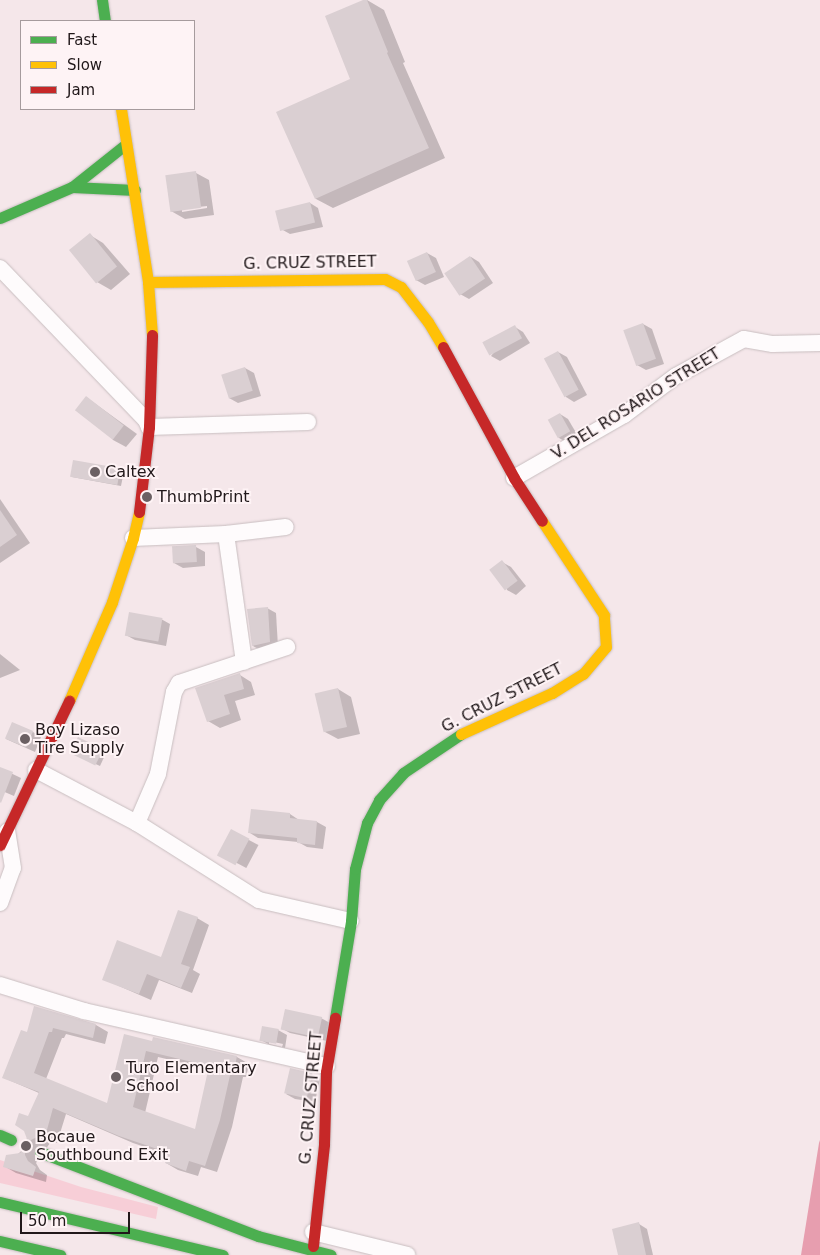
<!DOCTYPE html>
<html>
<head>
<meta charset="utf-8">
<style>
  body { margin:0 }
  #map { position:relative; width:820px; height:1255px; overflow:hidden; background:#f5e7ea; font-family:"DejaVu Sans",sans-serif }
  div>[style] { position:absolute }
  .green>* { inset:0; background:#f7ced7 }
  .water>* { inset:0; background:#e79eaf }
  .shadow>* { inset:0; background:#0003; transform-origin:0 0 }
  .building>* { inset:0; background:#dacfd2; transform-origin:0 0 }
  .roads { filter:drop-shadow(0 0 1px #c8bec0) drop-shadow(0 0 1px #c8bec0) }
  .street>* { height:16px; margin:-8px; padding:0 8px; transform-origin:8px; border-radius:8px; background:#fefbfc }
  .fast>* { height:11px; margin:-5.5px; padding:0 5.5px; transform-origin:5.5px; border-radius:5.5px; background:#4caf50 }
  .slow>* { height:11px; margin:-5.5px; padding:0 5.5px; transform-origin:5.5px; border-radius:5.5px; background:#ffc107 }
  .jam>* { height:11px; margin:-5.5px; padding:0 5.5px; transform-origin:5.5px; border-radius:5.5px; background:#c62828 }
  .dots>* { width:14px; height:14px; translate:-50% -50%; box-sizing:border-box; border:2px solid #fef3f5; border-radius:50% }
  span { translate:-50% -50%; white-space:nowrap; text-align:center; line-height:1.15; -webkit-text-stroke:4px #fef3f5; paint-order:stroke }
  .street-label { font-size:16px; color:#21181a }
  .poi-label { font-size:16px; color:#21181a }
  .left { translate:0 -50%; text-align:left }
  .legend { position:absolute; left:20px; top:20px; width:175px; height:90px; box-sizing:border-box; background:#fef3f5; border:1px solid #a69b9d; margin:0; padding:6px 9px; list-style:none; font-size:15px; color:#21181a }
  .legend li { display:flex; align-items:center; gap:10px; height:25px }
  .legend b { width:25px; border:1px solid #a69b9d }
  .scale { position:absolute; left:20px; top:1212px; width:110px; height:22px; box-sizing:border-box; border:2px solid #21181a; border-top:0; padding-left:6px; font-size:15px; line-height:18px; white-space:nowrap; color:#21181a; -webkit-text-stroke:4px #fef3f5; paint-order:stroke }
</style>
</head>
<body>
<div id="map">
  <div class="green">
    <i style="clip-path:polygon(0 1160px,81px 1187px,158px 1207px,156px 1219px,0 1183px)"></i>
  </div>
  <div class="water">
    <i style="clip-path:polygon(820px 1140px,820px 1255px,801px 1255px,819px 1143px)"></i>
  </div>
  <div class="shadow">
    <i style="clip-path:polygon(367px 0,384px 10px,405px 62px,403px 63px,445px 158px,333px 208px,316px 199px,278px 112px,352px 79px)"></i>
    <i style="clip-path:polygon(evenodd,196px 173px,209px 180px,214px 215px,185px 219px,171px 211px,196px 173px,207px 206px,207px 208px,182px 212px,182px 209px,207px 206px)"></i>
    <i style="clip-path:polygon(310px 203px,318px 208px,323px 227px,290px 234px,281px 229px)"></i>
    <i style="clip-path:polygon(90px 235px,103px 243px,130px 274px,111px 290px,97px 282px)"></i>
    <i style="clip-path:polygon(427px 253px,436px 258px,444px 277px,425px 285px,416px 280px)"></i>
    <i style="clip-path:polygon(471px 257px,479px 262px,493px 283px,469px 299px,460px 294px,446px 274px)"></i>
    <i style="clip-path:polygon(643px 324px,652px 329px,664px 364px,646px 370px,637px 365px)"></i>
    <i style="clip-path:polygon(515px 327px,523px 332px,530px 343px,500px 361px,491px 356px)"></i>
    <i style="clip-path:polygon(558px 352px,567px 357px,587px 395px,574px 402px,566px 397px)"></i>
    <i style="clip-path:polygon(245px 368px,254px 373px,261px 396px,238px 403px,229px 398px)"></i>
    <i style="clip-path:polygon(86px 397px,137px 434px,126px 447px,113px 440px)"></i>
    <i style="clip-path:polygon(560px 414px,568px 419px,578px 436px,568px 443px,559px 438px)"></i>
    <i style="clip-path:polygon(120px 469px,124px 471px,121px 486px,72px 477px)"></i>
    <i style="clip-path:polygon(0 499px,30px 543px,0 563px)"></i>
    <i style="clip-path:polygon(196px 547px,205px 552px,205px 566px,183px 568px,174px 563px)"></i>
    <i style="clip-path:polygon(502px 562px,511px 567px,526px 586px,516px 595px,507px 590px)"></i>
    <i style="clip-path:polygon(267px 608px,276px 613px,278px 647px,262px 651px,253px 646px)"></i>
    <i style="clip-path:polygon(161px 619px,170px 624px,166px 646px,135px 640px,126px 635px)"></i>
    <i style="clip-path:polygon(0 654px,20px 670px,0 678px)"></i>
    <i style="clip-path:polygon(240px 675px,251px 682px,255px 695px,235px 701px,241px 720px,220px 728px,208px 721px,197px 689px)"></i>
    <i style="clip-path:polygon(338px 689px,351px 697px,360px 734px,338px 739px,325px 732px)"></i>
    <i style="clip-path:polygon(33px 732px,41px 737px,35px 752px,6px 739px)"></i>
    <i style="clip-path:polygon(79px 739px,106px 753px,100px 766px,76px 755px)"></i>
    <i style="clip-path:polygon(0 768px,21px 778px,14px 796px,0 790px)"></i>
    <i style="clip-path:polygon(252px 810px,290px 814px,299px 820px,317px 822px,326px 827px,323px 849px,307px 847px,298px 842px,258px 838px,250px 833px)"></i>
    <i style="left:232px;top:831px;width:30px;height:26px;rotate:28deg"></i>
    <i style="clip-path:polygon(197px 918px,209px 925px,193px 970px,200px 974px,192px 993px,159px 980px,151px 1000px,103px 979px,162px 959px)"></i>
    <i style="clip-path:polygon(evenodd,35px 1008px,96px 1025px,108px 1032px,105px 1044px,66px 1034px,64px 1038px,62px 1038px,46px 1079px,108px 1105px,125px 1036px,153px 1042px,154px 1038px,237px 1057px,249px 1064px,246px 1077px,243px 1077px,232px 1127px,217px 1172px,201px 1167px,198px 1176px,178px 1170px,166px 1163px,169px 1155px,133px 1143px,66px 1114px,57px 1143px,50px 1143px,36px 1163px,40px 1170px,47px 1175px,46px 1182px,16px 1173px,4px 1166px,26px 1147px,29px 1117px,39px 1093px,4px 1078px,28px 1034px,35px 1008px,158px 1057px,209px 1069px,196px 1131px,145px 1113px,158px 1057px)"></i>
    <i style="clip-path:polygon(321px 1018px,330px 1023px,327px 1041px,290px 1033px,281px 1028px)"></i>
    <i style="clip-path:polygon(evenodd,278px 1030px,287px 1035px,285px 1048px,270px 1045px,261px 1040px,278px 1030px,269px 1041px,283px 1044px,282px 1047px,269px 1044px,269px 1041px)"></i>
    <i style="clip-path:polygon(311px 1074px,320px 1079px,315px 1102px,295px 1099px,286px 1094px)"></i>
    <i style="clip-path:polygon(639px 1224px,647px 1229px,653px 1255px,620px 1255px)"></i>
  </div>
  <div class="building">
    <i style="clip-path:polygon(363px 0,367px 0,388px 52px,387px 53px,429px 148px,315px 199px,276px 112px,350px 79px,325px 16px)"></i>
    <i style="left:196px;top:171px;width:37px;height:31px;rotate:82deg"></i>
    <i style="left:310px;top:202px;width:21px;height:36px;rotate:76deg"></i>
    <i style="left:90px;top:233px;width:43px;height:27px;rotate:51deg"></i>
    <i style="left:427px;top:252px;width:22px;height:22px;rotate:66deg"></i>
    <i style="left:470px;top:256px;width:27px;height:31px;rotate:56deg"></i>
    <i style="left:643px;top:323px;width:38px;height:21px;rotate:70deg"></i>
    <i style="left:515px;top:325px;width:15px;height:37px;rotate:62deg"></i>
    <i style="left:558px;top:351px;width:44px;height:16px;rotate:62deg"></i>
    <i style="left:245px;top:367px;width:25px;height:25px;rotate:72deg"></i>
    <i style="left:86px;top:396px;width:48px;height:18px;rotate:38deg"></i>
    <i style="left:560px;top:413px;width:21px;height:14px;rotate:61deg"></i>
    <i style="left:73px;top:460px;width:48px;height:17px;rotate:10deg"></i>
    <i style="clip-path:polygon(0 510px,17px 535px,0 547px)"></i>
    <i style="left:196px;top:545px;width:17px;height:24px;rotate:87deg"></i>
    <i style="left:502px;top:560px;width:26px;height:16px;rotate:53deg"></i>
    <i style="clip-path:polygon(268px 607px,270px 642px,252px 646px,247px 609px)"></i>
    <i style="left:129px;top:612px;width:34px;height:24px;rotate:10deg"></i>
    <i style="clip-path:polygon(240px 673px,244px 689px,224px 695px,230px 714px,207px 722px,195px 688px)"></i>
    <i style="left:338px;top:688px;width:40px;height:24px;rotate:77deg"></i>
    <i style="left:12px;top:722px;width:23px;height:18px;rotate:23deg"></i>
    <i style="left:78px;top:737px;width:28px;height:18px;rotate:26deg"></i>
    <i style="clip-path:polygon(0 767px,13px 772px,1px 803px,0 802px)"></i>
    <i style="clip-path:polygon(251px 809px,290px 813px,290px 818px,317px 821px,315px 845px,297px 843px,297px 838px,248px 833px)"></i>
    <i style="left:231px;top:829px;width:21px;height:30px;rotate:28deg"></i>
    <i style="clip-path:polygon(178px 910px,198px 917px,181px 964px,190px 967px,181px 988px,147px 974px,139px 994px,102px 980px,117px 940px,161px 957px)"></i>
    <i style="clip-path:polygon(evenodd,34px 1006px,96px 1024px,93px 1038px,53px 1028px,52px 1032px,49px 1032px,34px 1073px,107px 1103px,124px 1034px,152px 1041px,153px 1037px,237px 1056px,234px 1071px,231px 1071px,220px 1120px,205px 1166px,189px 1161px,186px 1171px,165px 1163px,169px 1153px,119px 1136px,53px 1108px,45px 1137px,37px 1137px,31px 1140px,25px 1147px,25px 1155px,28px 1161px,36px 1167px,33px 1176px,3px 1167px,6px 1155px,20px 1153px,25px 1147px,27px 1139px,24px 1131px,15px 1125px,19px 1113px,28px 1116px,39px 1092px,2px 1078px,21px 1030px,27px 1032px,34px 1006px,146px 1051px,209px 1066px,195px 1129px,133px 1107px,146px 1051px)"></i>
    <i style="left:285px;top:1009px;width:38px;height:21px;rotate:12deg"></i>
    <i style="left:262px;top:1026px;width:17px;height:15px;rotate:10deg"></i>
    <i style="left:290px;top:1068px;width:23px;height:26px;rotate:13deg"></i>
    <i style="clip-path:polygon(639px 1222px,646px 1255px,618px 1255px,612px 1229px)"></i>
  </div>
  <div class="roads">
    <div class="street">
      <i style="left:0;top:268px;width:211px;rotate:46.2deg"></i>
      <i style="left:146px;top:420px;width:8px;rotate:67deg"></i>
      <i style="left:149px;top:427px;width:159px;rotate:-1.8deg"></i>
      <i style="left:514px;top:478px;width:127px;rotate:-29.8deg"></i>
      <i style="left:624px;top:415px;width:65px;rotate:-36.9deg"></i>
      <i style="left:676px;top:376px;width:77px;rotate:-28.6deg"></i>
      <i style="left:744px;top:339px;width:29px;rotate:10deg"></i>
      <i style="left:773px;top:344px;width:47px;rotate:-1.2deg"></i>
      <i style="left:226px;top:534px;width:129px;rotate:82deg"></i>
      <i style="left:133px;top:538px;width:93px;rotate:-2.5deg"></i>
      <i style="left:226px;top:534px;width:60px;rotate:-6.7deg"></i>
      <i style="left:36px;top:770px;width:114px;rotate:27.7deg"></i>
      <i style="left:137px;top:823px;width:144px;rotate:32.3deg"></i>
      <i style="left:259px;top:900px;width:94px;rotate:12.9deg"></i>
      <i style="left:137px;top:823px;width:53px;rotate:-66.8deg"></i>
      <i style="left:158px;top:774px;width:84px;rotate:-79deg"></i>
      <i style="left:174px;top:692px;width:10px;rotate:-61deg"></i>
      <i style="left:179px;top:683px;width:114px;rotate:-18.4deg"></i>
      <i style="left:0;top:903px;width:37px;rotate:-70deg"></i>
      <i style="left:13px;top:868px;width:37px;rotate:-99deg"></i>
      <i style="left:0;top:985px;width:88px;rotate:17.2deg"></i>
      <i style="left:84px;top:1011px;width:249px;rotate:12.8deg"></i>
      <i style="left:313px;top:1232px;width:97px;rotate:13.7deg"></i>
    </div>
    <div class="fast">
      <i style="left:102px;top:0;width:21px;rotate:82deg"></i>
      <i style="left:72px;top:187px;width:63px;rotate:2.7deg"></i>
      <i style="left:0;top:218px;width:78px;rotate:-23.3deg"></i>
      <i style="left:72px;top:187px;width:69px;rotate:-38.5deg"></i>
      <i style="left:335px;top:1018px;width:98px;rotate:-80.6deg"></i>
      <i style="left:351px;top:921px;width:52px;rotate:-85.6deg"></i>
      <i style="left:355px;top:869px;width:48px;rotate:-75.4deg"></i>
      <i style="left:367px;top:823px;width:26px;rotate:-62deg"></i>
      <i style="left:379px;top:800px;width:36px;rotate:-48deg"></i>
      <i style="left:403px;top:773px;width:70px;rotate:-33.9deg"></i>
      <i style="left:0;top:1135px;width:12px;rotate:24deg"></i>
      <i style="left:40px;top:1152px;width:234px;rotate:21.1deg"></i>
      <i style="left:258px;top:1236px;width:75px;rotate:14.6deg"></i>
      <i style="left:0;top:1202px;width:229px;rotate:13.4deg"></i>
      <i style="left:0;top:1241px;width:62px;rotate:13.1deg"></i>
    </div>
    <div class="slow">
      <i style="left:121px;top:109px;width:175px;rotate:81.1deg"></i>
      <i style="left:148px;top:282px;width:53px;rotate:85.7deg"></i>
      <i style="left:148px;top:282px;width:237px;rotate:-0.7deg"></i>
      <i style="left:385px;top:279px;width:18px;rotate:27deg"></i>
      <i style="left:401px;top:287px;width:44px;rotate:52.4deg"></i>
      <i style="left:428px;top:322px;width:29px;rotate:59deg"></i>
      <i style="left:69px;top:701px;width:108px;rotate:-66.5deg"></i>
      <i style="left:112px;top:602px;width:67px;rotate:-71.8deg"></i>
      <i style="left:133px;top:538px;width:27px;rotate:-77deg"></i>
      <i style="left:461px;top:734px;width:100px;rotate:-24.3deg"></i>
      <i style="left:552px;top:693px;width:36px;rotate:-32deg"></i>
      <i style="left:583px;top:674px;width:35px;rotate:-50deg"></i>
      <i style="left:606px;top:647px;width:32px;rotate:-94deg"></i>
      <i style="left:604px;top:615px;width:113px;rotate:-123.4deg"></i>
    </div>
    <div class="jam">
      <i style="left:443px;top:347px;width:149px;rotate:61.5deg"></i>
      <i style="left:514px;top:478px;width:51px;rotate:56.9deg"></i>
      <i style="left:139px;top:512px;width:86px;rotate:-83.3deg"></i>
      <i style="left:149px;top:427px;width:92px;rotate:-88.1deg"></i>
      <i style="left:0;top:845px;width:160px;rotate:-64.4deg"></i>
      <i style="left:313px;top:1246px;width:103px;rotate:-83.8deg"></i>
      <i style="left:324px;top:1144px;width:72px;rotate:-88.4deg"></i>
      <i style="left:326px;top:1072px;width:55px;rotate:-80.5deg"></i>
    </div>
  </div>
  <div class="dots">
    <i style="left:95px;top:472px;background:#6b6063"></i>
    <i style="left:147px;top:497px;background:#6b6063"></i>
    <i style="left:25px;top:739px;background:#6b6063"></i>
    <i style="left:116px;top:1077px;background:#6b6063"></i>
    <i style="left:26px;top:1146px;background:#6b6063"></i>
  </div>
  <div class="street-label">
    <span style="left:310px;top:263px;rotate:-1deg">G. CRUZ STREET</span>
    <span style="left:636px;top:404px;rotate:-32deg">V. DEL ROSARIO STREET</span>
    <span style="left:502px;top:698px;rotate:-27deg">G. CRUZ STREET</span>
    <span style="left:311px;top:1098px;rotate:-85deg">G. CRUZ STREET</span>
  </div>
  <div class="poi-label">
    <span class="left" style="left:105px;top:472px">Caltex</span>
    <span class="left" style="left:157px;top:497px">ThumbPrint</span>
    <span class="left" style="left:35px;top:739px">Boy Lizaso<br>Tire Supply</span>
    <span class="left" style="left:126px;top:1077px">Turo Elementary<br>School</span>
    <span class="left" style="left:36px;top:1146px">Bocaue<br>Southbound Exit</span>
  </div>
  <ul class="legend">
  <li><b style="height:6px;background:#4caf50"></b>Fast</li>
  <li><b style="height:6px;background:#ffc107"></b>Slow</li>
  <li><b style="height:6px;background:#c62828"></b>Jam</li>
  </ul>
  <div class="scale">50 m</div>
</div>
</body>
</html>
